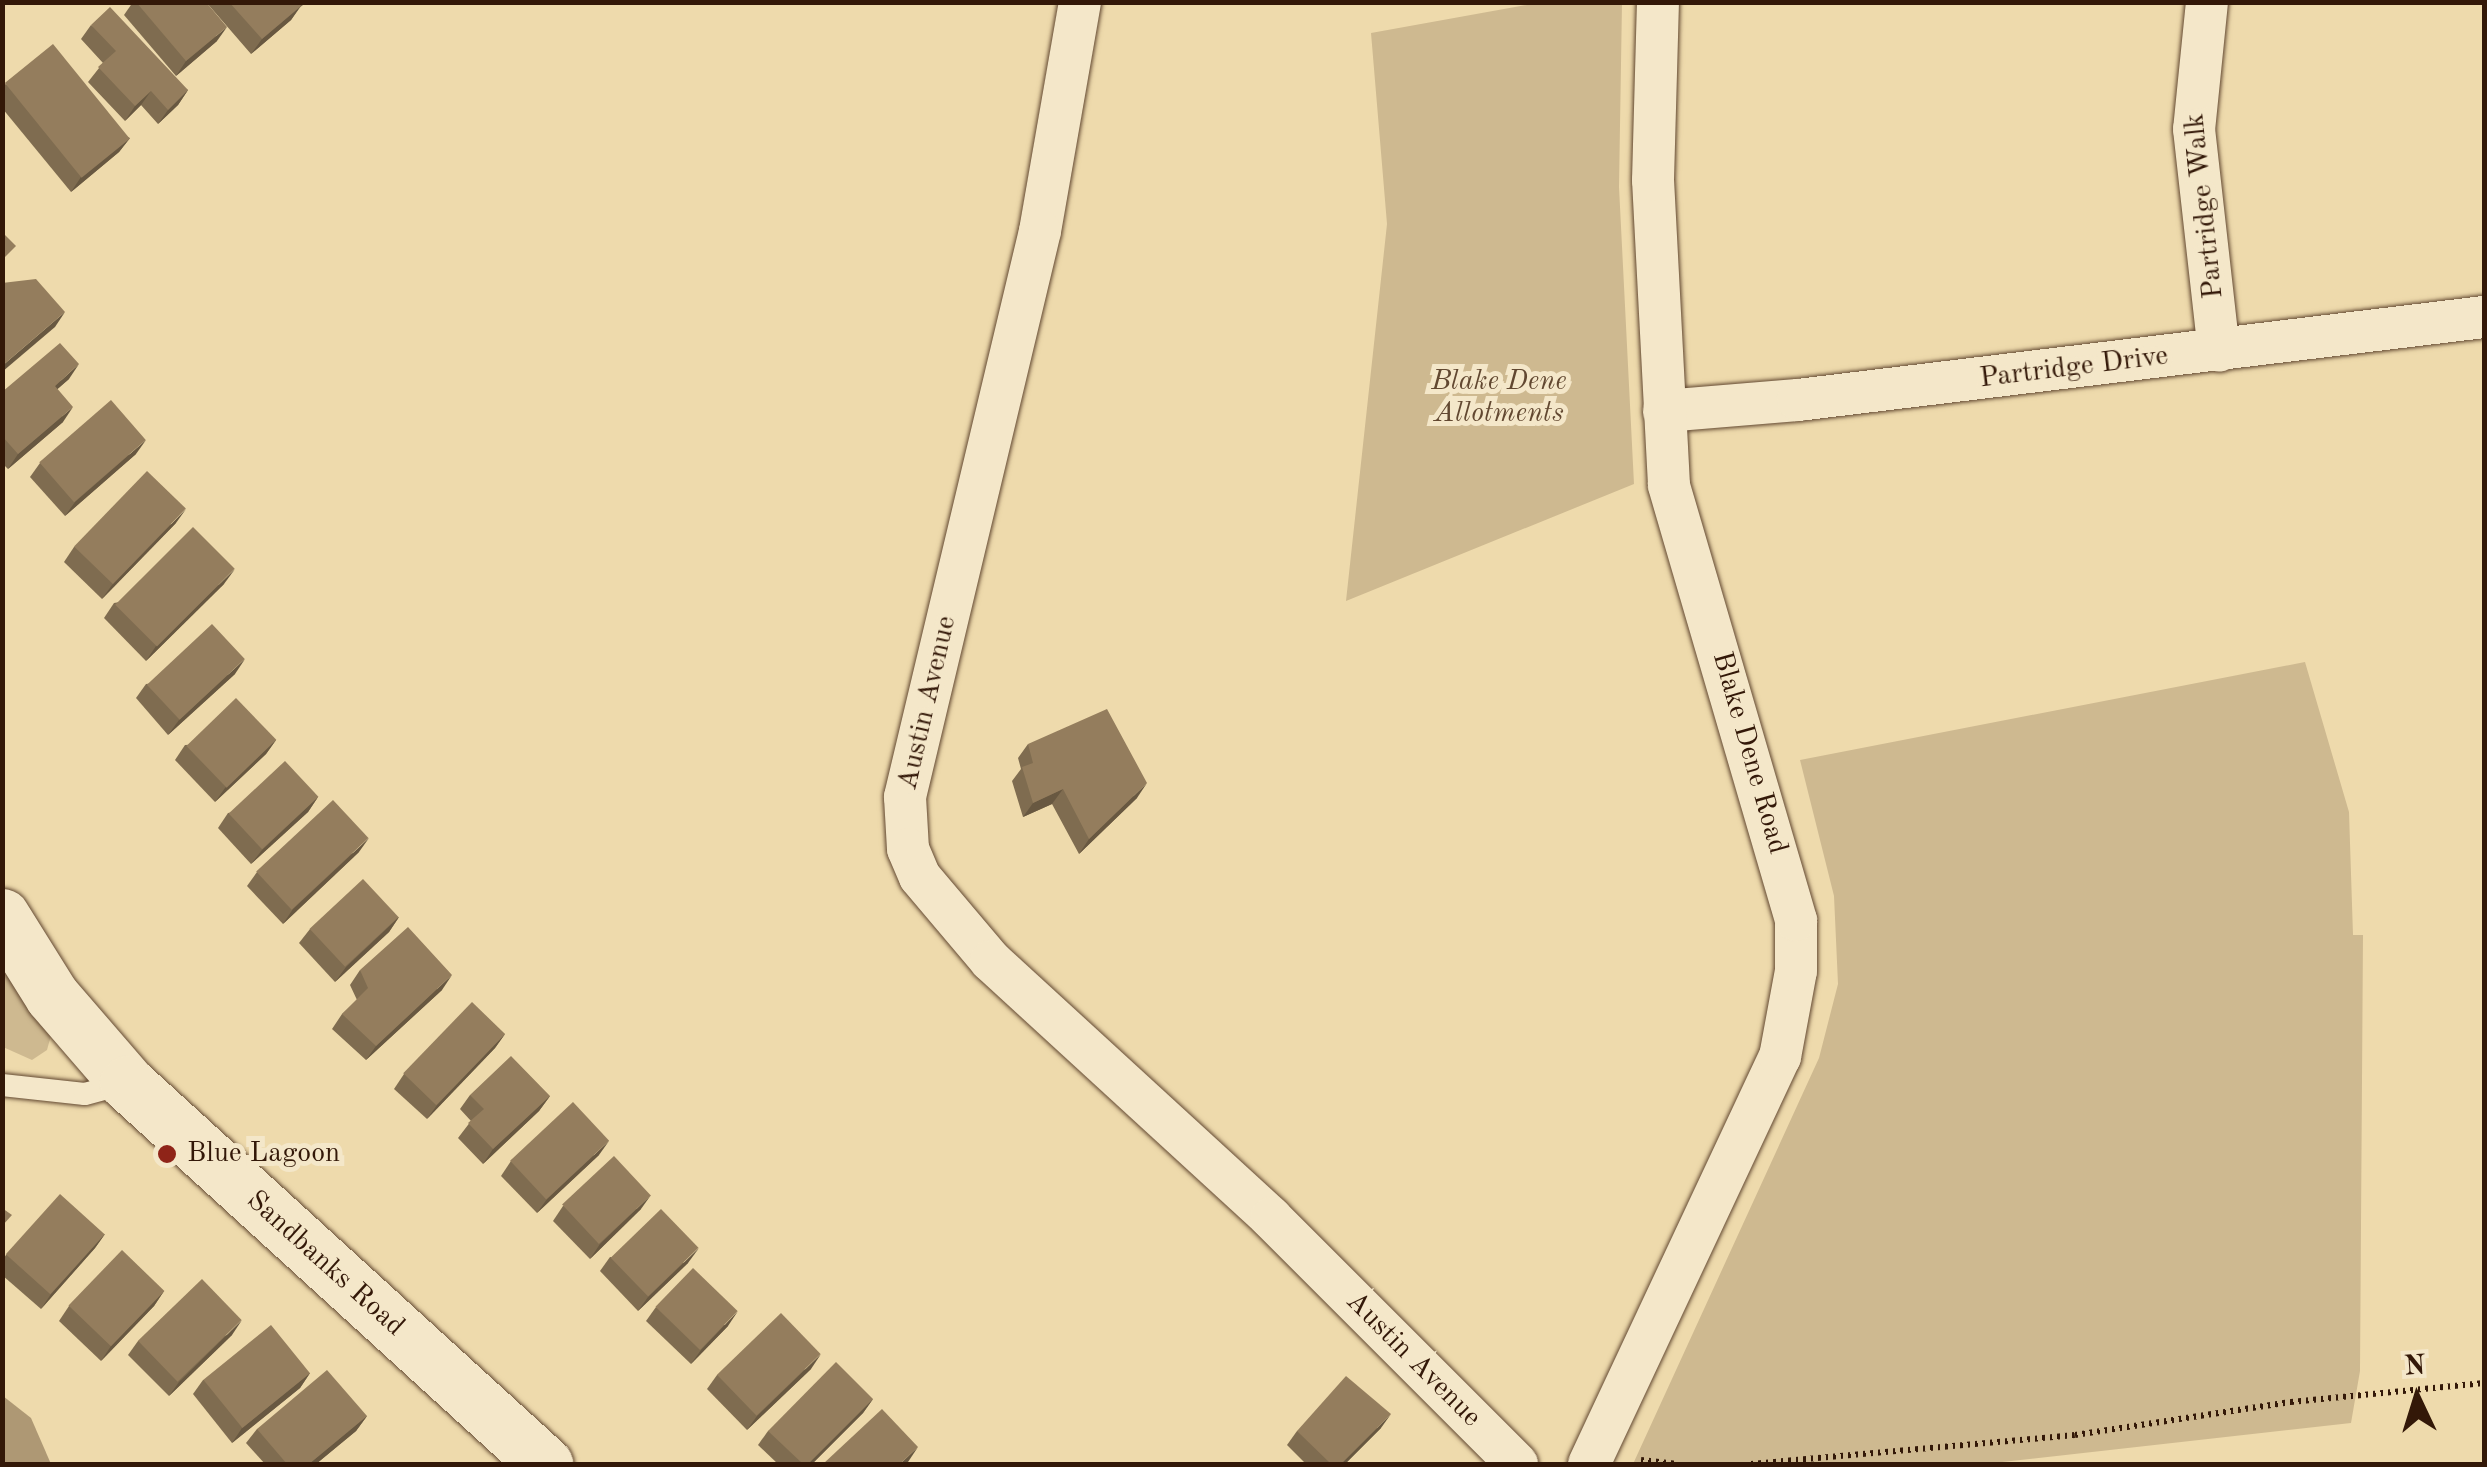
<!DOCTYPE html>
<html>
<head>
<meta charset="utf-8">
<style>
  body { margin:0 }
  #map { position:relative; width:2487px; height:1467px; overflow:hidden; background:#eedaac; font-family:"Old Standard TT",serif }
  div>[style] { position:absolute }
  .green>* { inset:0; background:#ceb990 }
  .water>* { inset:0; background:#ae9874 }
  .path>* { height:6px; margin-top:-3px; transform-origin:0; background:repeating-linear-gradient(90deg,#331808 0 2.5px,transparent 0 7.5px) }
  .roads { filter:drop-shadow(0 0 2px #624831) drop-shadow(0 0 2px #624831) }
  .service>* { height:22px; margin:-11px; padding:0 11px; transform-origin:11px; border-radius:11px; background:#f4e7c9 }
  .minor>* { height:42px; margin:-21px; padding:0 21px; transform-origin:21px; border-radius:21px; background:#f4e7c9 }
  .secondary>* { height:55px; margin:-27.5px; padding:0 27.5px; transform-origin:27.5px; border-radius:27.5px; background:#f4e7c9 }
  .wall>* { inset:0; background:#7f6c50 }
  .shaded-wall>* { inset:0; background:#685841 }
  .building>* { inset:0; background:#947d5d; transform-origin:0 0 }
  .dots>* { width:28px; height:28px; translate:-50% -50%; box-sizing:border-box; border:5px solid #f4e7c9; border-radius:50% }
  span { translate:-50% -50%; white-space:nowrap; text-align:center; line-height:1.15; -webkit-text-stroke:10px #f4e7c9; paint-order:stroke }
  .street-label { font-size:28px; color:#331808 }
  .park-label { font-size:28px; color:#624831; font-style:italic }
  .poi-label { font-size:28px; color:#331808 }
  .left { translate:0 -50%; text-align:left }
  .frame { position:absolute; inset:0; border:5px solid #331808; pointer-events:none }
  .north { position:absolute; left:2367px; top:1347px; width:100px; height:100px; -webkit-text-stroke:8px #f4e7c9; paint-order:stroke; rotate:356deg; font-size:28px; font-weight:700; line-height:40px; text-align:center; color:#331808 }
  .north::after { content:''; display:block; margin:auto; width:35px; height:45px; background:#331808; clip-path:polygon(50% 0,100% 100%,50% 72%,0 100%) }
</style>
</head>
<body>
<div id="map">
  <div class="green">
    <i style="clip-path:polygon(1543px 2px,1622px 3px,1619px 187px,1634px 484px,1346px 601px,1387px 224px,1371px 33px)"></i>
    <i style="clip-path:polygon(2305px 662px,2349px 812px,2353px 935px,2363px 935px,2360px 1371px,2351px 1423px,1984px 1464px,1633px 1464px,1819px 1058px,1838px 984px,1834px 896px,1800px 760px)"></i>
    <i style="clip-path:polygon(2px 966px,53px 1028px,47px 1050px,32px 1060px,3px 1047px)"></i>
  </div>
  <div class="water">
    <i style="clip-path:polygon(3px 1396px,31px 1418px,51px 1464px,3px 1464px)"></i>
  </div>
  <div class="path">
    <i style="left:1641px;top:1460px;width:37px;rotate:6deg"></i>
    <i style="left:1751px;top:1464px;width:325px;rotate:-5.1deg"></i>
    <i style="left:2075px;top:1435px;width:219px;rotate:-8.7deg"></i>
    <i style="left:2291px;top:1402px;width:194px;rotate:-5.6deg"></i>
  </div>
  <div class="roads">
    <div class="service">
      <i style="left:2px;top:1085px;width:83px;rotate:6.2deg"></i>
      <i style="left:85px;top:1094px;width:39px;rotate:-15deg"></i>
    </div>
    <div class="minor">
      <i style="left:1080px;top:2px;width:232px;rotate:99.9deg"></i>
      <i style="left:1040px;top:231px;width:582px;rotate:103.42deg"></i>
      <i style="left:905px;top:797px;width:52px;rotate:86.7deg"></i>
      <i style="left:908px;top:849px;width:30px;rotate:67deg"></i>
      <i style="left:920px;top:877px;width:110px;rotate:49.8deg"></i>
      <i style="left:991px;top:961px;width:380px;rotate:42.5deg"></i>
      <i style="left:1271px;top:1218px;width:348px;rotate:45deg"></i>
      <i style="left:2207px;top:2px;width:128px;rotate:95.8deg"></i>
      <i style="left:2194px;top:129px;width:223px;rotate:83.6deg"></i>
      <i style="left:1664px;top:411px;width:134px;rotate:-4.7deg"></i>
      <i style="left:1798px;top:400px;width:691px;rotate:-6.9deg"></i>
      <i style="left:1589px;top:1464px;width:450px;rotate:-64.9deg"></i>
      <i style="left:1780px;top:1057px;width:87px;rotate:-79.5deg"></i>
      <i style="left:1796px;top:971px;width:51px;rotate:-90deg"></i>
      <i style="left:1796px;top:920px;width:453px;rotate:-106.3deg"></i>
      <i style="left:1669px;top:485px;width:305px;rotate:-93deg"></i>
      <i style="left:1653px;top:180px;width:178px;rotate:-88.4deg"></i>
    </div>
    <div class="secondary">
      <i style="left:2px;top:916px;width:94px;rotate:58deg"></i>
      <i style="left:52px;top:996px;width:115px;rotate:49.2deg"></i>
      <i style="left:127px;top:1083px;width:566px;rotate:42.35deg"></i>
    </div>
  </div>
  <div class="wall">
    <i style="clip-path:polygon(133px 2px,206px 2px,217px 41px,176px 76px,124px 15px)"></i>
    <i style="clip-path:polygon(206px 2px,307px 2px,299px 8px,291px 20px,251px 54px)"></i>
    <i style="clip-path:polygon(91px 25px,188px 90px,178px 105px,158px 124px,141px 105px,125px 121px,88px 82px,103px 63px,81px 39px)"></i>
    <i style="clip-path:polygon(5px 84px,130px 138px,119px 152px,71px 192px,2px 108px,2px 87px)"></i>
    <i style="clip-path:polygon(69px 379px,57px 389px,63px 422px,8px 469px,2px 463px,2px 392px)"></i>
    <i style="clip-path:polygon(136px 454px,65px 516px,30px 477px,40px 463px)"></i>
    <i style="clip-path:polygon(176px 523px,102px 599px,64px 562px,74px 547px)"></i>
    <i style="clip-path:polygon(224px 584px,146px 661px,104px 618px,114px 603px)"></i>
    <i style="clip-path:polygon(235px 674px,168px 735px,136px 698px,146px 684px)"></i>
    <i style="clip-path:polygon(276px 740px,266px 754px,215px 802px,175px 760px,185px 745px)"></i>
    <i style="clip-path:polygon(1028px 744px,1137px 798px,1079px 854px,1052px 804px,1023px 817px,1012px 781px,1021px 769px,1018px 758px)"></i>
    <i style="clip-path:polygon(318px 797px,308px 812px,251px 864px,218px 828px,228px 813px)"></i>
    <i style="clip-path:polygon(359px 852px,283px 924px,247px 886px,257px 872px)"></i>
    <i style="clip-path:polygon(399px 917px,389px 932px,335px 982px,299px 943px,310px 929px)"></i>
    <i style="clip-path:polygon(360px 970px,442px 990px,366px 1060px,332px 1029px,342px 1014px,357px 1000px,350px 985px)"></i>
    <i style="clip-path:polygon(505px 1034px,495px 1048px,427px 1119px,394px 1089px,404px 1074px)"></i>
    <i style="clip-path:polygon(470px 1095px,550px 1096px,539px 1111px,483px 1164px,458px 1138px,471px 1121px,460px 1109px)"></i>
    <i style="clip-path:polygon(599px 1155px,537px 1213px,501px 1176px,511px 1161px)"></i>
    <i style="clip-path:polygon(563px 1206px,641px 1209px,590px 1259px,553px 1221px)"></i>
    <i style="clip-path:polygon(105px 1234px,95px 1248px,41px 1309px,2px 1275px,2px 1261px,6px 1255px)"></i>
    <i style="clip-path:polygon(610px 1257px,688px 1263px,638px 1311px,600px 1271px)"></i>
    <i style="clip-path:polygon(164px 1291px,154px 1306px,101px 1361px,59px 1321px,69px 1306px)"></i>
    <i style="clip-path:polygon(656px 1307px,728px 1326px,691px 1364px,646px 1321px)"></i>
    <i style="clip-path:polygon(232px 1335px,169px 1396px,128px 1355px,138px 1341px)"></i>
    <i style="clip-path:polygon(811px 1369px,747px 1430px,707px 1389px,717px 1375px)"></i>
    <i style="clip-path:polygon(310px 1373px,300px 1388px,232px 1443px,193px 1394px,203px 1380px)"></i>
    <i style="clip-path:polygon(873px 1399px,863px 1413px,812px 1464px,778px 1464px,758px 1445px,768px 1431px)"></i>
    <i style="clip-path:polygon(367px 1416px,356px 1431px,316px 1464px,265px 1464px,246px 1443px,257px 1429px)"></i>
    <i style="clip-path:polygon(1381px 1428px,1345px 1464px,1306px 1464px,1287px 1445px,1297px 1431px)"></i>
  </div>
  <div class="shaded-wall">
    <i style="clip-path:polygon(301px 6px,291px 20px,251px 54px,262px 39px)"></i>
    <i style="clip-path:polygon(227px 27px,217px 41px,176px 76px,186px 61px)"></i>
    <i style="clip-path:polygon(188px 90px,178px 105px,158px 124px,168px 110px)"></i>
    <i style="clip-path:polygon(151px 91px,141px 105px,125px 121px,135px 106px)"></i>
    <i style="clip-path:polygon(130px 138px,119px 152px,71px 192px,81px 177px)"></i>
    <i style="clip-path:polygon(65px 312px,55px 327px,2px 372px,2px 366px)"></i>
    <i style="clip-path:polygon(79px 364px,69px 379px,44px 401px,55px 386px)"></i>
    <i style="clip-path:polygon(73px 407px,63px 422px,8px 469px,18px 454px)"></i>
    <i style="clip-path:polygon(146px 440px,136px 454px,65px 516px,75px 502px)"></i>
    <i style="clip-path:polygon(186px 509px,176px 523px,102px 599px,112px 585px)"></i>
    <i style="clip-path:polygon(235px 569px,224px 584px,146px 661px,156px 646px)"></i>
    <i style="clip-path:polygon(245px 659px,235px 674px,168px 735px,179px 720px)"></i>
    <i style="clip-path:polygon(276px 740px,266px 754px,215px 802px,225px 788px)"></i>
    <i style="clip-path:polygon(1147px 783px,1137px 798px,1079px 854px,1089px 839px)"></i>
    <i style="clip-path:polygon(1063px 789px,1052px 804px,1023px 817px,1033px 803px)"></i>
    <i style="clip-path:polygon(318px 797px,308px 812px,251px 864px,262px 850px)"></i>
    <i style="clip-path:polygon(369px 838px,359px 852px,283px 924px,293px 909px)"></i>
    <i style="clip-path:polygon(399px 917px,389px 932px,335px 982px,346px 967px)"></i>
    <i style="clip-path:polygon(452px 975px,442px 990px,366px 1060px,376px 1046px)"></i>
    <i style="clip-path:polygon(505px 1034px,495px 1048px,427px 1119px,437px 1105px)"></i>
    <i style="clip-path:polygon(550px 1096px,539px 1111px,483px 1164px,493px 1149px)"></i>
    <i style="clip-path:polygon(609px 1141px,599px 1155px,537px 1213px,547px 1199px)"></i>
    <i style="clip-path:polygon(651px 1195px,641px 1209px,590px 1259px,600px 1244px)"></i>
    <i style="clip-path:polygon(105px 1234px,95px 1248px,41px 1309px,51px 1294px)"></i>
    <i style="clip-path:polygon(699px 1248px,688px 1263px,638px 1311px,648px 1297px)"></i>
    <i style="clip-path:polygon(164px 1291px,154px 1306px,101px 1361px,111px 1346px)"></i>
    <i style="clip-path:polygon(738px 1311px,728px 1326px,691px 1364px,701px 1350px)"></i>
    <i style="clip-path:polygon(242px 1320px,232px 1335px,169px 1396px,179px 1382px)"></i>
    <i style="clip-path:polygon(821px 1354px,811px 1369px,747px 1430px,757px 1416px)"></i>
    <i style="clip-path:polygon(310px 1373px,300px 1388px,232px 1443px,242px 1428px)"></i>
    <i style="clip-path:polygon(873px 1399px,863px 1413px,812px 1464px,808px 1464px)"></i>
    <i style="clip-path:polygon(1391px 1414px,1381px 1428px,1345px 1464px,1341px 1464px)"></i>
    <i style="clip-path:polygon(367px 1416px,356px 1431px,316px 1464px,309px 1464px)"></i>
    <i style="clip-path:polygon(918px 1447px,908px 1462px,905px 1464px,900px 1464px)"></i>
  </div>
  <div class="building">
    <i style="clip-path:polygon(136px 2px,206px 2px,227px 27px,186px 61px)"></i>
    <i style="clip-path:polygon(229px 2px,298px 2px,301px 6px,262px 39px)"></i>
    <i style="clip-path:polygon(110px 7px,188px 90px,168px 110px,151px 91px,135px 106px,98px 67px,116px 51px,91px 25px)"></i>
    <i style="left:53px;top:44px;width:122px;height:62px;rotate:51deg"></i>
    <i style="clip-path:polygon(2px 232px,16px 246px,2px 260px)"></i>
    <i style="clip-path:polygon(36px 279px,65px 312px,2px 366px,2px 283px)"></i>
    <i style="clip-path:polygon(60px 343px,79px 364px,55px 386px,73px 407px,18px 454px,2px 436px,2px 392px)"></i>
    <i style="left:111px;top:400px;width:53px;height:95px;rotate:49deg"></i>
    <i style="left:147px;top:471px;width:54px;height:105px;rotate:44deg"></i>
    <i style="left:193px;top:527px;width:59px;height:110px;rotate:45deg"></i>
    <i style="left:212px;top:624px;width:48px;height:89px;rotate:47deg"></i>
    <i style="left:236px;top:698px;width:58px;height:69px;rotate:46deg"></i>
    <i style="clip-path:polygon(1107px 709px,1147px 783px,1089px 839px,1063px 789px,1033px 803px,1022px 767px,1033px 763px,1028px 744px)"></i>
    <i style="left:285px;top:761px;width:49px;height:77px;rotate:47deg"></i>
    <i style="left:333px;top:800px;width:52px;height:105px;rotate:47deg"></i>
    <i style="left:363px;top:879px;width:52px;height:73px;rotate:47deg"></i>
    <i style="clip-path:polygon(408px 927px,452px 975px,376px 1046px,342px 1014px,368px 988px,360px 970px)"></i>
    <i style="left:472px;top:1002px;width:46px;height:99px;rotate:44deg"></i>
    <i style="clip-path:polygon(511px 1056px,550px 1096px,493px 1149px,468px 1123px,484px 1109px,470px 1095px)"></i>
    <i style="left:573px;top:1102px;width:53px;height:86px;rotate:47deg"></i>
    <i style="left:614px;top:1156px;width:54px;height:71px;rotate:47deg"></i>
    <i style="left:60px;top:1194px;width:60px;height:81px;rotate:42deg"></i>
    <i style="clip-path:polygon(2px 1208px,12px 1215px,2px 1226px)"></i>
    <i style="left:661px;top:1209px;width:54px;height:70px;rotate:46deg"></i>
    <i style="left:122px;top:1250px;width:59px;height:77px;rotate:44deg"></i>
    <i style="left:693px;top:1268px;width:62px;height:54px;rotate:44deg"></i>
    <i style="left:202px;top:1279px;width:57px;height:89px;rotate:46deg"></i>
    <i style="left:781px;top:1313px;width:57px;height:89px;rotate:46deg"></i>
    <i style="left:271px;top:1325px;width:62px;height:87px;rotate:51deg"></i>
    <i style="clip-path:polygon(836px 1362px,873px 1399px,808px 1464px,803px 1464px,768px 1431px)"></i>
    <i style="clip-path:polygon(327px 1370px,367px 1416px,309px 1464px,287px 1464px,257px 1429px)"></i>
    <i style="clip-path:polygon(1346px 1376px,1391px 1414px,1341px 1464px,1331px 1464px,1297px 1431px)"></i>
    <i style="clip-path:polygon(882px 1409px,918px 1447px,900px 1464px,823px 1464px)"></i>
  </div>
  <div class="dots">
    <i style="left:167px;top:1154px;background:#8f2418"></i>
  </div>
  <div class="street-label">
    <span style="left:2205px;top:206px;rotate:-96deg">Partridge Walk</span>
    <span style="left:2074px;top:368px;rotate:-7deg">Partridge Drive</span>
    <span style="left:928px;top:703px;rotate:-77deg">Austin Avenue</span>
    <span style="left:1749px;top:753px;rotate:74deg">Blake Dene Road</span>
    <span style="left:325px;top:1264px;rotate:42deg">Sandbanks Road</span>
    <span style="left:1413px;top:1360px;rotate:45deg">Austin Avenue</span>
  </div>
  <div class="park-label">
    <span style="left:1499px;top:398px">Blake Dene<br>Allotments</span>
  </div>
  <div class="poi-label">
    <span class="left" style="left:187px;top:1154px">Blue Lagoon</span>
  </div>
  <div class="frame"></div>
  <div class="north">N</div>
</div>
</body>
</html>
